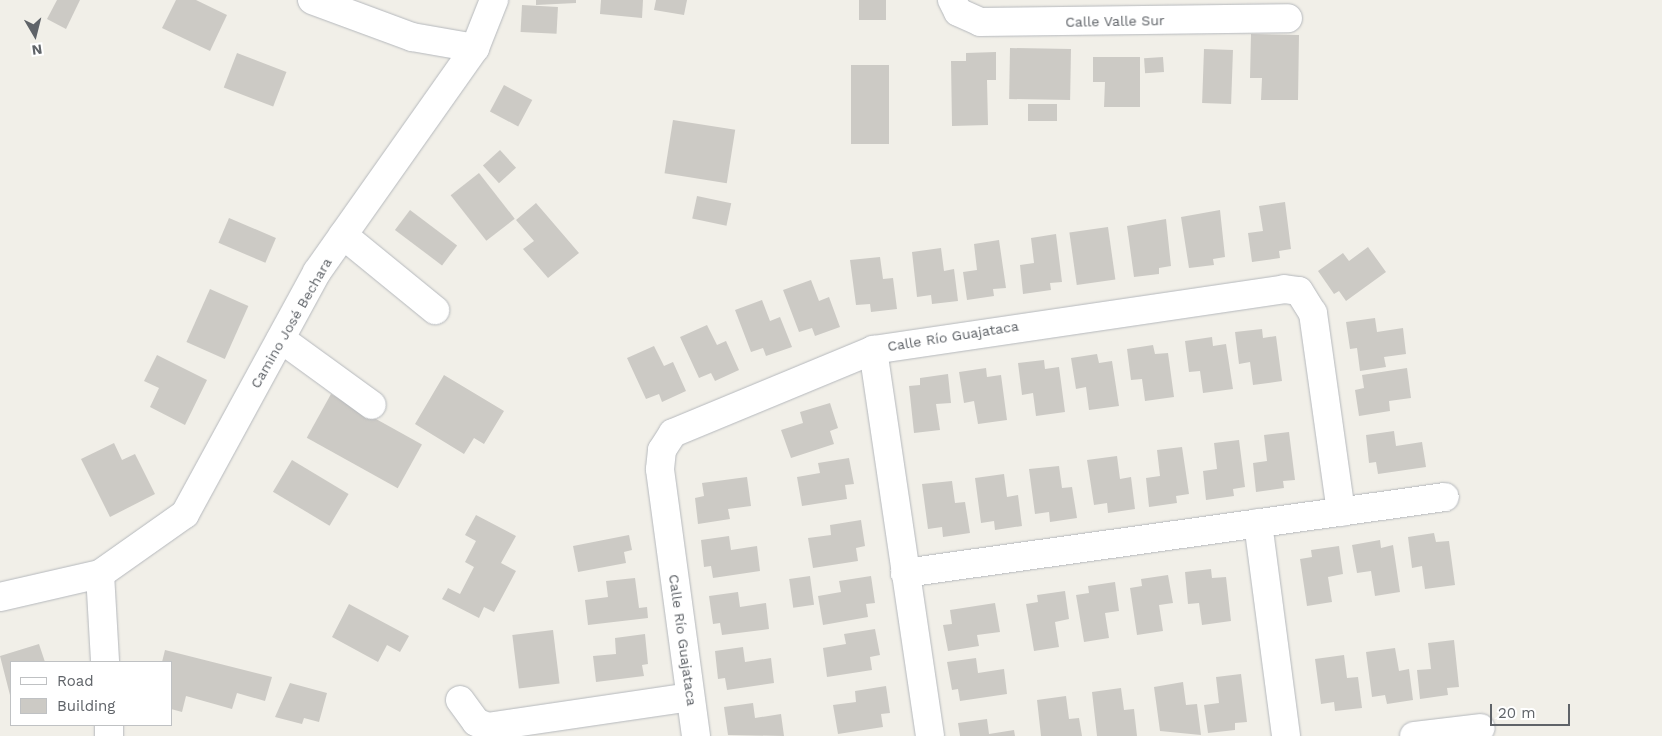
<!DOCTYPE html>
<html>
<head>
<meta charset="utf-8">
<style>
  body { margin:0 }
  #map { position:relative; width:1662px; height:736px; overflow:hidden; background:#f1efe8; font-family:"Work Sans",sans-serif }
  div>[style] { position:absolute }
  .building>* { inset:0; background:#cccac5; transform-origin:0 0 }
  .roads { filter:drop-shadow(0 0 1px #b5b8bc) drop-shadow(0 0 1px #b5b8bc) }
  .street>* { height:28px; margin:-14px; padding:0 14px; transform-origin:14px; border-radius:14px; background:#fff }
  .secondary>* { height:28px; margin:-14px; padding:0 14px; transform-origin:14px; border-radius:14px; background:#fff }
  span { translate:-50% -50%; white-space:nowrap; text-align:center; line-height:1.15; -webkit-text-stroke:4px #fff; paint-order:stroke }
  .street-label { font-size:14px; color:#5f6368 }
  .legend { position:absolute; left:10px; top:661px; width:162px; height:65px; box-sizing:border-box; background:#fff; border:1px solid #bfc1c3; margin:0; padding:6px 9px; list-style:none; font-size:15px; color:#5f6368 }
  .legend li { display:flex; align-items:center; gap:10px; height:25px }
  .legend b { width:25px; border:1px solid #bfc1c3 }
  .north { position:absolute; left:10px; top:10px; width:50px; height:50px; -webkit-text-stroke:4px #fff; paint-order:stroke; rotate:172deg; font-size:14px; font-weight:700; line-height:20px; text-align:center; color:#5f6368 }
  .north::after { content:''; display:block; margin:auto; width:18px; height:22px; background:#5f6368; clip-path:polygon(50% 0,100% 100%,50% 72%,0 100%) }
  .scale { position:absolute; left:1490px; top:704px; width:80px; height:22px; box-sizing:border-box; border:2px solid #5f6368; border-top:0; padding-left:6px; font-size:15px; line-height:18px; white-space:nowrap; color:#5f6368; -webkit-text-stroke:4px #fff; paint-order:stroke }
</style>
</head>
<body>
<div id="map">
  <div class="building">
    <i style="clip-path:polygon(57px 0,80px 0,66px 29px,47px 19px)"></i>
    <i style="clip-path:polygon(176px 0,196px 0,227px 15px,210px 51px,162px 28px)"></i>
    <i style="clip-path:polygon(536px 0,576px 0,576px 3px,536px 5px)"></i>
    <i style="clip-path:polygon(601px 0,643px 0,642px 18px,600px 14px)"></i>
    <i style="clip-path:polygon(656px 0,687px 0,684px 15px,654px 10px)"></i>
    <i style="left:859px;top:0;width:27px;height:20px"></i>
    <i style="left:522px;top:5px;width:36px;height:27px;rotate:3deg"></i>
    <i style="clip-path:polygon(1251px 34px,1299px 35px,1298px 100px,1261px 100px,1262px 78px,1250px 78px)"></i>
    <i style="left:1010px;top:48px;width:61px;height:51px;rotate:1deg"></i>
    <i style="left:1204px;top:49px;width:29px;height:54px;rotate:2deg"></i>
    <i style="clip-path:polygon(996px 52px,996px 80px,987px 80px,988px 125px,952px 126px,951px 61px,966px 61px,966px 53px)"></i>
    <i style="left:237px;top:53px;width:53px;height:37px;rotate:21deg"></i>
    <i style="clip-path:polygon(1093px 57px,1140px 57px,1140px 107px,1104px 107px,1105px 82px,1093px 82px)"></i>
    <i style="left:1163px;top:57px;width:15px;height:19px;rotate:86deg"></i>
    <i style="left:851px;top:65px;width:38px;height:79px"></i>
    <i style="left:504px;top:85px;width:32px;height:30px;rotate:28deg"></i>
    <i style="left:1028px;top:104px;width:29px;height:17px"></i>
    <i style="left:673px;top:120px;width:63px;height:54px;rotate:9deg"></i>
    <i style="left:500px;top:150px;width:24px;height:23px;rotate:48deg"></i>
    <i style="left:479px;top:173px;width:58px;height:36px;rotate:52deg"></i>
    <i style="left:697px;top:196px;width:35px;height:23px;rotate:12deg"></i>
    <i style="clip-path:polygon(1285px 202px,1291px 249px,1279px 251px,1280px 258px,1252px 262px,1248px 233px,1263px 231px,1259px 206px)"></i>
    <i style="clip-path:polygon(536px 203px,579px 253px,548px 278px,523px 249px,534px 241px,516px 220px)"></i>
    <i style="left:410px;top:210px;width:59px;height:25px;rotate:37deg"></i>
    <i style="clip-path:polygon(1220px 210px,1225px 257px,1213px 259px,1214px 265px,1189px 268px,1181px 217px)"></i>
    <i style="left:229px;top:218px;width:51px;height:27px;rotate:23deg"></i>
    <i style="clip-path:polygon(1166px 219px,1171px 266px,1159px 268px,1159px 274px,1134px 277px,1127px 226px)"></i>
    <i style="left:1108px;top:227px;width:53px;height:39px;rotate:82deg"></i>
    <i style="clip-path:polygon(1056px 234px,1062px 282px,1050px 283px,1051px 290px,1023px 294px,1020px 265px,1034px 263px,1031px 238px)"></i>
    <i style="clip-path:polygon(999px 240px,1006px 288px,993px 289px,994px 296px,967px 300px,963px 272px,977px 270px,974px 244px)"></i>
    <i style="clip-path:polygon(1368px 247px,1386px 272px,1346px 301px,1339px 291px,1334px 294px,1318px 271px,1343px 253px,1349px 261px)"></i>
    <i style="clip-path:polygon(941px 248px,944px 271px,954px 269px,958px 301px,932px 304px,931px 295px,917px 297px,912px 252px)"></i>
    <i style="clip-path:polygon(880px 257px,883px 279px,893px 278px,897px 309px,871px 312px,870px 304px,856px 305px,850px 260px)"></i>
    <i style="clip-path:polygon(811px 280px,819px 301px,829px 297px,840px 327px,815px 336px,812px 328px,799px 332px,783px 290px)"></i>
    <i style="left:210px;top:289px;width:42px;height:58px;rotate:24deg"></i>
    <i style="clip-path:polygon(762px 300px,770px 321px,780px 317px,792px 347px,766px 356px,763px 348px,751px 352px,735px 310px)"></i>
    <i style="clip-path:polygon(1375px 318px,1377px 332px,1403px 328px,1406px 354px,1384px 357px,1386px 367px,1360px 371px,1357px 348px,1350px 349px,1346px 322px)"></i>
    <i style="clip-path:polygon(707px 325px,717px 345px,726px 341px,739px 370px,715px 381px,711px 373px,699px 378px,680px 337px)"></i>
    <i style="clip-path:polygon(1262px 329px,1263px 338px,1276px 336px,1282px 381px,1253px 385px,1250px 362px,1239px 364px,1235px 332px)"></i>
    <i style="clip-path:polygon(1212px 337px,1213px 346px,1226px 344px,1233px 389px,1203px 393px,1200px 371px,1189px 372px,1185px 341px)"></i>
    <i style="clip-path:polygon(1153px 345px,1155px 354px,1168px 353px,1174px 397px,1145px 401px,1142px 379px,1131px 380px,1127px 349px)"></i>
    <i style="clip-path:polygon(654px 346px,664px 366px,673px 362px,686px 391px,662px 402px,659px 394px,646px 399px,627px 358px)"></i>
    <i style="clip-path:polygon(1097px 354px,1099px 363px,1112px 361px,1119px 406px,1089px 410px,1086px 387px,1076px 389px,1071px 358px)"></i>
    <i style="clip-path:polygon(157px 355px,207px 380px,185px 425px,150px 407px,159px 388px,144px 381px)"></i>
    <i style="clip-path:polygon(1044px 360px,1045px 369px,1059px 367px,1065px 412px,1036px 416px,1033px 393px,1022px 395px,1018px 363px)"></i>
    <i style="clip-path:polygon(986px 368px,987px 377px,1001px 375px,1007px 420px,978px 424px,974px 401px,964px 403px,959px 372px)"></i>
    <i style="clip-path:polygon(1407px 368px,1411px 398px,1389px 401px,1390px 411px,1359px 416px,1355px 390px,1364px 388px,1362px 375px)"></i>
    <i style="clip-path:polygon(948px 374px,951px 403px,936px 404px,940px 430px,914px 433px,909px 386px,920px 385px,920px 378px)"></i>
    <i style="clip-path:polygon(444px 375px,504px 411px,484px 444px,474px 438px,464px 454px,415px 424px)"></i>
    <i style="left:331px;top:394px;width:104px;height:50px;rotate:29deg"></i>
    <i style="clip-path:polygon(830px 403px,838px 428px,830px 431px,834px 444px,791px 458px,781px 430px,803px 423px,800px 412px)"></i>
    <i style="clip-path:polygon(1394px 431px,1396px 446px,1422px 442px,1426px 467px,1378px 474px,1376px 462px,1369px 463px,1366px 435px)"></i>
    <i style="clip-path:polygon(1289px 432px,1295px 480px,1283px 481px,1284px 488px,1256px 492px,1253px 463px,1267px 461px,1264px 435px)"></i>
    <i style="clip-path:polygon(1239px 440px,1245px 487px,1233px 489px,1234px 496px,1206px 500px,1203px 471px,1217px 469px,1214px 443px)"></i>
    <i style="clip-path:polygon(114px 443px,122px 460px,135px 454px,155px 494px,110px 517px,81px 459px)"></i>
    <i style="clip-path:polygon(1182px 447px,1189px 494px,1176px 496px,1177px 503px,1149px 507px,1146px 478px,1160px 476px,1157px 450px)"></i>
    <i style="clip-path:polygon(1117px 456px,1120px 479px,1131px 477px,1135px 509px,1108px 513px,1107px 503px,1094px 505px,1087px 460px)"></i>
    <i style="clip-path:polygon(849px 458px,854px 484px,845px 485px,847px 499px,802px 506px,797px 477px,820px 473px,818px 463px)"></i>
    <i style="left:292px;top:460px;width:66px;height:37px;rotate:31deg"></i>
    <i style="clip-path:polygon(1059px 466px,1062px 488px,1072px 487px,1077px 518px,1050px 522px,1049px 512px,1035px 514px,1029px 469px)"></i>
    <i style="clip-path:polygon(1004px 474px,1007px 497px,1018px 495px,1022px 526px,995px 530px,994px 521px,981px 523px,975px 478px)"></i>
    <i style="clip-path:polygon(747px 477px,751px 506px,728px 509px,730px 519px,698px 524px,695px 498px,704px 496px,702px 483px)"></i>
    <i style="clip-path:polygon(952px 481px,955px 503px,965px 502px,970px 533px,943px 537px,942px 527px,928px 529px,922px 484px)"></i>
    <i style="clip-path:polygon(476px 515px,516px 536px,501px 563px,516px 571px,494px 612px,484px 607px,479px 618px,442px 599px,448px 588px,460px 594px,474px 567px,465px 562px,476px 541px,465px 535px)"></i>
    <i style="clip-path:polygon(861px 520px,865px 546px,856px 548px,858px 561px,813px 568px,808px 538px,831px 535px,830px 525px)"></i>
    <i style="clip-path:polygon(1434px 533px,1436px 542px,1449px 541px,1455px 585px,1425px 589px,1422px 566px,1412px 568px,1408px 537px)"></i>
    <i style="clip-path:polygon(629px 535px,632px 550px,624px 552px,626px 563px,578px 572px,573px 546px)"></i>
    <i style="clip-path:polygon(729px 536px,731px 550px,757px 546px,760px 571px,713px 578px,711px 566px,704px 567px,701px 540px)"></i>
    <i style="clip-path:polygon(1380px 540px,1381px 548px,1393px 545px,1400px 592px,1375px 596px,1371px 571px,1357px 573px,1352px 545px)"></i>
    <i style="clip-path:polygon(1339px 546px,1343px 574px,1328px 577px,1332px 602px,1307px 606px,1300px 559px,1312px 557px,1311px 550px)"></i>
    <i style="clip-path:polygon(1211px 569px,1212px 578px,1226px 577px,1231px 621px,1202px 625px,1199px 603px,1188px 604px,1185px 572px)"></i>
    <i style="clip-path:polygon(1168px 575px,1173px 603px,1159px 605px,1163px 631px,1137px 635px,1130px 588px,1142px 586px,1141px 579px)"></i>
    <i style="left:810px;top:576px;width:29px;height:21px;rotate:82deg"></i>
    <i style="clip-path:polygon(871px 576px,875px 603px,866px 604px,868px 617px,823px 625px,818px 596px,841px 592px,839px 581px)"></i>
    <i style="clip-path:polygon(635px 578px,639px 608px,647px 607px,648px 618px,588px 625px,585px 600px,608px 597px,606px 581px)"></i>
    <i style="clip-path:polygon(1115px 582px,1119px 611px,1105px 613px,1109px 638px,1084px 642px,1076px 595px,1089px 593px,1088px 586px)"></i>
    <i style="clip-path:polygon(1065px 591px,1069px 619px,1055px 622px,1059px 647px,1034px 651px,1026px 604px,1038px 602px,1037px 595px)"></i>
    <i style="clip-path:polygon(738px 592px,740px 607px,766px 603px,769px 629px,722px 635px,720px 623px,713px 624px,709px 596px)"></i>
    <i style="clip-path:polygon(995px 603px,1000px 632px,977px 635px,979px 646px,948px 651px,943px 625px,952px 624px,950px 610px)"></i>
    <i style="clip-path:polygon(349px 604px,409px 636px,400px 652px,387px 645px,378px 662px,332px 637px)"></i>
    <i style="clip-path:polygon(875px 629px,880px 655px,870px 657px,872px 670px,827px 677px,823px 648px,846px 644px,844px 634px)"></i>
    <i style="left:553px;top:630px;width:54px;height:41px;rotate:83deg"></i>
    <i style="clip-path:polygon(645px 634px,648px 664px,642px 665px,644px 676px,596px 682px,593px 656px,616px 654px,615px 638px)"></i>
    <i style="clip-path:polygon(1454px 640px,1459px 687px,1447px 688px,1448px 695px,1420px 699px,1417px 670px,1431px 669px,1428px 643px)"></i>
    <i style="clip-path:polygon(39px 644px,45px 662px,11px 662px,11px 699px,0 656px)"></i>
    <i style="clip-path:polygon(743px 647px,745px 662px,771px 658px,774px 683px,727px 690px,725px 678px,718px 679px,715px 651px)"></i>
    <i style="clip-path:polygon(1395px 648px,1399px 671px,1409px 669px,1413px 700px,1387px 704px,1385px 695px,1372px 697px,1366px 652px)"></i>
    <i style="clip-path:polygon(165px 650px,272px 677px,265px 701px,237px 693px,232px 709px,186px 696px,182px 712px,171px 709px,171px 662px,162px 662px)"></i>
    <i style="clip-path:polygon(1344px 655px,1347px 678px,1358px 677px,1362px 708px,1335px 711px,1334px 702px,1321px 704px,1315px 659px)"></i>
    <i style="clip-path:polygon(976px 658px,978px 673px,1004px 669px,1007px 694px,960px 701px,958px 689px,952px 690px,947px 662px)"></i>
    <i style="clip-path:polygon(1241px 674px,1247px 722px,1235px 723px,1235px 730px,1208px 733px,1204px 705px,1219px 703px,1216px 677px)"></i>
    <i style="clip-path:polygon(1183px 682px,1186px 705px,1197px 704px,1201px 735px,1160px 731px,1154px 687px)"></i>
    <i style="clip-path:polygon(290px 683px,327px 693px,319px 722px,304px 718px,302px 724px,275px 717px)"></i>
    <i style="clip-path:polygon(886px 686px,890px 713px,881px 714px,883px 727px,838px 734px,833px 705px,856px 702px,855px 691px)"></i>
    <i style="clip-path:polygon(1121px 688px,1124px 710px,1134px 709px,1137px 736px,1097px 736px,1092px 692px)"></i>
    <i style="clip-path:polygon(1066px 696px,1069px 719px,1079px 718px,1082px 736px,1041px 736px,1037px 700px)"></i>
    <i style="clip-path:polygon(753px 703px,755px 718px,781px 714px,784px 736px,728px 735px,724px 707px)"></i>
    <i style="clip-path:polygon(987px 719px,989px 734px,1014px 730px,1015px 736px,960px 736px,958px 723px)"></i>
  </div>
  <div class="roads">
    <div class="street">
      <i style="left:312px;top:0;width:107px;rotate:20.3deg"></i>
      <i style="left:412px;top:37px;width:64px;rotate:9.9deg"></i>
      <i style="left:952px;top:0;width:13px;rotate:63deg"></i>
      <i style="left:958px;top:12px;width:24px;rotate:24deg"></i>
      <i style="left:980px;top:22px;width:308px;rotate:-0.7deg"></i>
      <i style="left:343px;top:235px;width:119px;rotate:39.2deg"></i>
      <i style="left:281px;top:339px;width:112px;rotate:36deg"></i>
      <i style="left:873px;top:350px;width:390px;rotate:81.6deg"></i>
      <i style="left:1258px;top:523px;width:215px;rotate:82.5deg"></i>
      <i style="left:905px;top:573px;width:545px;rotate:-8.01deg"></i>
      <i style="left:100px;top:574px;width:104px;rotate:-35.2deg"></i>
      <i style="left:185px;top:514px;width:276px;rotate:-61.4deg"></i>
      <i style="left:317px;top:272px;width:274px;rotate:-54.8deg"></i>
      <i style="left:475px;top:48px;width:52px;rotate:-68.4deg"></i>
      <i style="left:460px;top:700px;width:27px;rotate:54deg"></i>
      <i style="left:476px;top:722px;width:12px;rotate:24deg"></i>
      <i style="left:487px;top:727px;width:205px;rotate:-8.4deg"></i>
      <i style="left:696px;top:736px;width:269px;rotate:-97.7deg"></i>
      <i style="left:660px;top:469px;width:19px;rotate:-84deg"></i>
      <i style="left:662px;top:450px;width:20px;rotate:-57deg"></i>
      <i style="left:673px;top:433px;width:217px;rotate:-22.5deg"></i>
      <i style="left:873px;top:350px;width:416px;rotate:-8.4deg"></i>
      <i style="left:1284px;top:289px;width:15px;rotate:8deg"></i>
      <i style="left:1299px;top:291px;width:26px;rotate:58deg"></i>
      <i style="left:1313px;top:313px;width:201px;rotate:82deg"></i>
      <i style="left:1414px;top:736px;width:67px;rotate:-6.8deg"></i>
    </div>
    <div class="secondary">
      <i style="left:0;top:597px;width:103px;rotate:-13deg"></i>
      <i style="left:100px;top:574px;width:88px;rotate:86.7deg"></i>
      <i style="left:109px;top:725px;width:11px;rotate:90deg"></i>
    </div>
  </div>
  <div class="street-label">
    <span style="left:1115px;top:21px;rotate:-1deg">Calle Valle Sur</span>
    <span style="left:291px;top:323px;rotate:-60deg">Camino José Bechara</span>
    <span style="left:953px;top:336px;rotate:-9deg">Calle Río Guajataca</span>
    <span style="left:683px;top:640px;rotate:82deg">Calle Río Guajataca</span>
  </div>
  <ul class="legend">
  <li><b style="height:6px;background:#fff"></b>Road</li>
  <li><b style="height:14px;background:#cccac5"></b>Building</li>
  </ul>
  <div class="north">N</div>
  <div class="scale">20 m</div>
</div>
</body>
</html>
